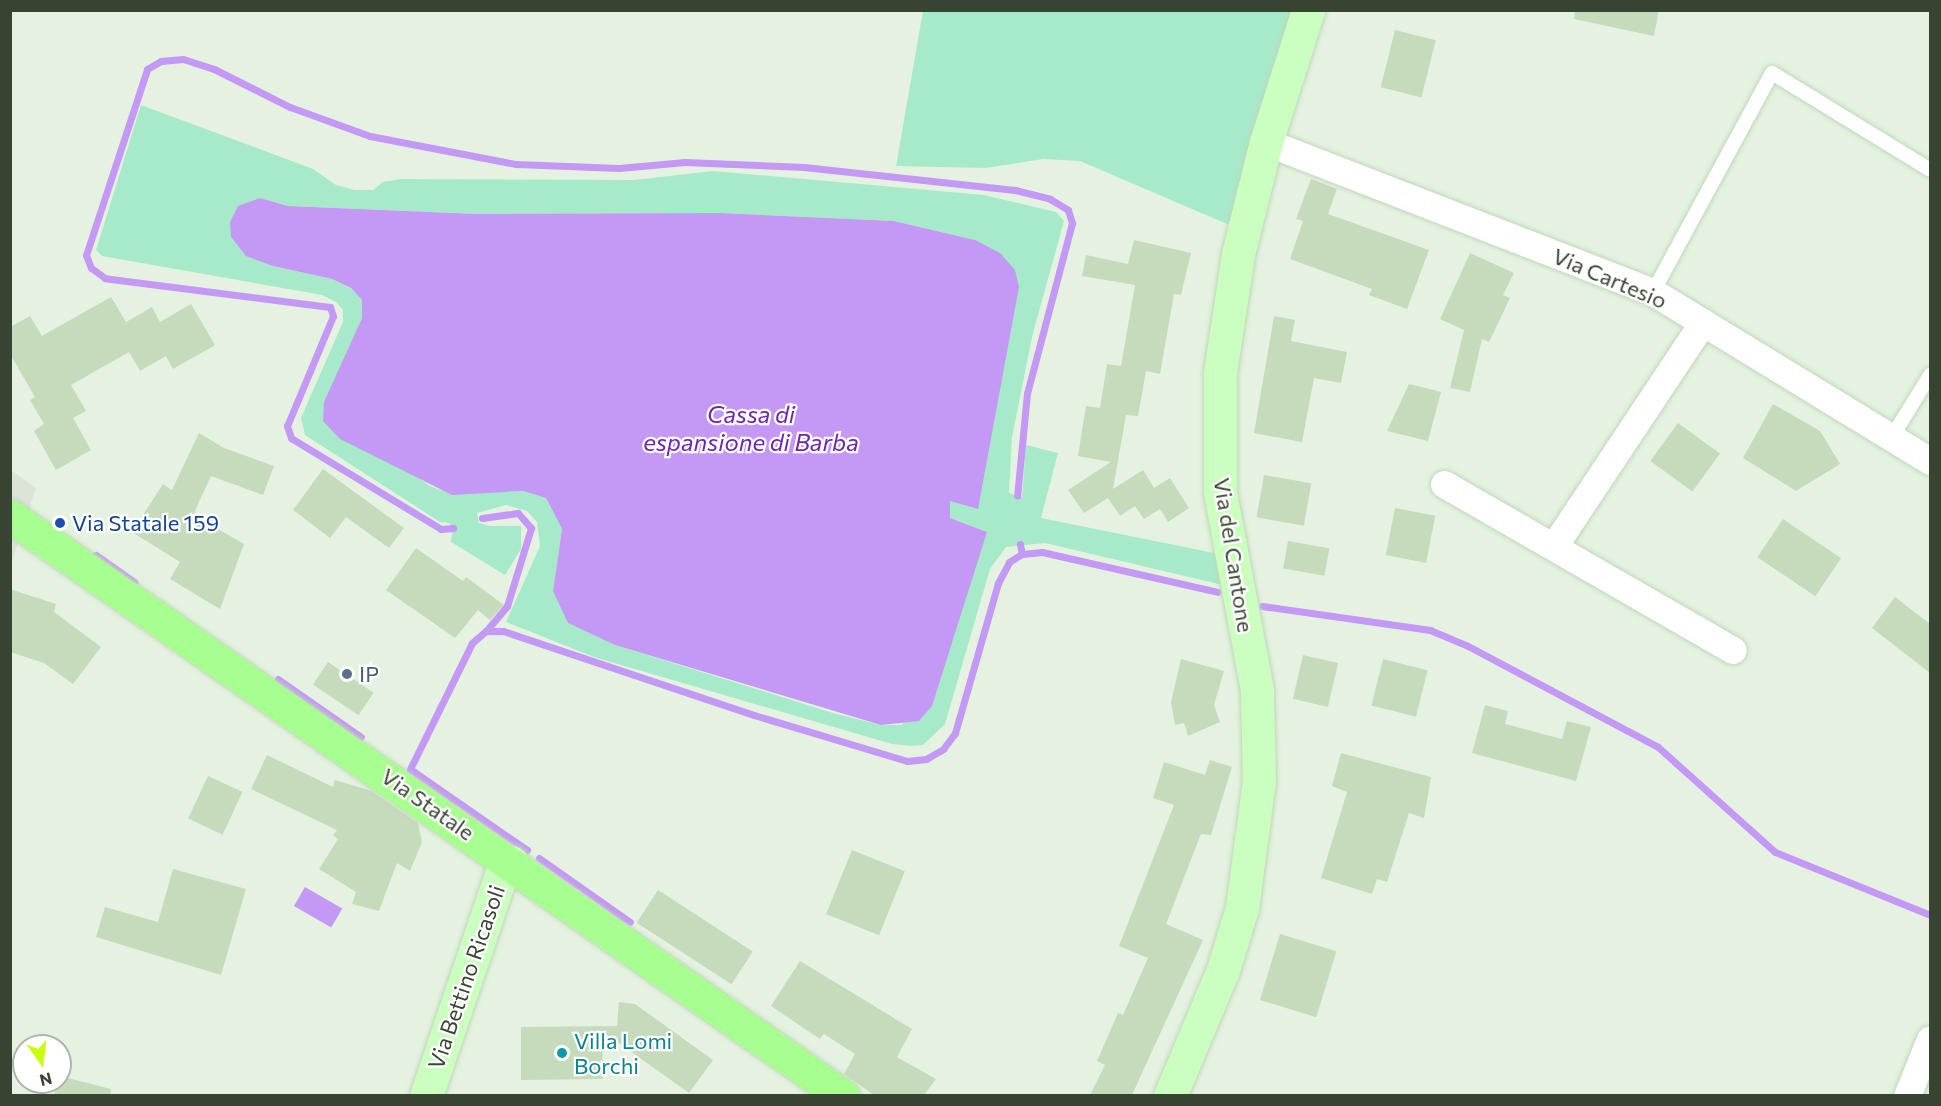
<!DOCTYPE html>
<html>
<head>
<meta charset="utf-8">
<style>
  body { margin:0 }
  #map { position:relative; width:1941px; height:1106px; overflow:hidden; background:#e5f2e1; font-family:Commissioner,sans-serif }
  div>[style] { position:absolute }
  .industrial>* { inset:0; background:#dce4d7 }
  .green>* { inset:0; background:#a7eaca }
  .water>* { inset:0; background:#c498f5; transform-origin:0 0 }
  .stream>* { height:7px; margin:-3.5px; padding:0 3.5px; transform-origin:3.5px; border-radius:3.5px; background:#c498f5 }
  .building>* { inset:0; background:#c6dabc; transform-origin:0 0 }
  .roads { filter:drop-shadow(0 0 2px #c2d6bb) drop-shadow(0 0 2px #c2d6bb) }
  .lane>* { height:14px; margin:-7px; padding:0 7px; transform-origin:7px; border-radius:7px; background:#fff }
  .street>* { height:27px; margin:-13.5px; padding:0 13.5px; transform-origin:13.5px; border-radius:13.5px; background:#fff }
  .secondary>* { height:33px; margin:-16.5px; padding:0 16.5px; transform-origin:16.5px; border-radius:16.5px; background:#caffbf }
  .primary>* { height:33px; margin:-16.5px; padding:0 16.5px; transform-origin:16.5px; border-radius:16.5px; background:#a6ff8e }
  .dots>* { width:16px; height:16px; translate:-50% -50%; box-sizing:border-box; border:3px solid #fff; border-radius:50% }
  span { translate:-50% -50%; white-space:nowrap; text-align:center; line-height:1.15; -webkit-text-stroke:4.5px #fff; paint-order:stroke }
  .street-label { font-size:22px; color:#384432 }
  .transit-label { font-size:22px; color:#164399 }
  .left { translate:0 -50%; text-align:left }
  .service-label { font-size:22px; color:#4e5e75 }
  .culture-label { font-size:22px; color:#0d838f }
  .water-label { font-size:24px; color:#6c25b5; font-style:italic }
  .frame { position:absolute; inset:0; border:12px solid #384432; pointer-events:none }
  .north { position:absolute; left:12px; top:1034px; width:60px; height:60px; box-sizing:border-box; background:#fff; border:2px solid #afb4ad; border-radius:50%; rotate:166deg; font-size:16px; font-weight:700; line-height:24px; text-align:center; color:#384432 }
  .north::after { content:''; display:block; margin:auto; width:21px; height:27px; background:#caff0c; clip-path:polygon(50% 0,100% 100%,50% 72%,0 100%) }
</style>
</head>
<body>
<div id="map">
  <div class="industrial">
    <i style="clip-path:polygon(11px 470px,36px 488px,11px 564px)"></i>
  </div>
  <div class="green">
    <i style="clip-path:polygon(923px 11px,1294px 11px,1234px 227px,1080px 161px,1043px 159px,986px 168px,896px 166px)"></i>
    <i style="clip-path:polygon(evenodd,141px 105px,313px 169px,336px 185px,355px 190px,373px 190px,383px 182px,401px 179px,634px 180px,713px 171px,984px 195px,1056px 212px,1064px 221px,1032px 337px,1012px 437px,1009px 493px,1022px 497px,1026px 445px,1058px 453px,1041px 518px,1224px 555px,1223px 585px,1045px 543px,1006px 547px,990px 569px,945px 724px,923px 745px,911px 746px,892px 744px,594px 657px,506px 622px,540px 546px,537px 522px,527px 511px,506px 505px,477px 513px,479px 523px,490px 526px,521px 526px,521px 549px,505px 575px,451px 542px,453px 528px,449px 523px,440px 522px,305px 435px,301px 418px,343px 322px,343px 310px,336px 302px,322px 295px,102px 256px,96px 250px,141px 105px,260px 198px,288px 206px,477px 214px,721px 213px,894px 221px,975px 240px,978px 509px,950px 500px,950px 518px,987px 532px,902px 725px,881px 725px,833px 713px,615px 645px,553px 591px,562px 529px,546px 498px,523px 491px,452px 494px,430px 486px,406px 469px,348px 351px,362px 318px,362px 300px,351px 288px,332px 279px,273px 266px,260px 198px)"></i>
  </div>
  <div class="water">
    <i style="clip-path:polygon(260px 198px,288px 206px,477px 214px,721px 213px,894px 221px,975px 240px,1000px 253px,1015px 270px,1019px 287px,978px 509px,950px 501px,950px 518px,987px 532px,932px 706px,919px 721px,881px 725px,615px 645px,568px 623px,553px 591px,562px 529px,546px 498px,523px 491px,452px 495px,340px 439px,323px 421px,324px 402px,362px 318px,362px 300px,351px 288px,332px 279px,273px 266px,246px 256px,231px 237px,230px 222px,238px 206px)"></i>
    <i style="left:305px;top:887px;width:43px;height:22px;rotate:30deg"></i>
  </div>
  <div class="stream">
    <i style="left:482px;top:518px;width:36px;rotate:-8deg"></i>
    <i style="left:518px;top:513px;width:20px;rotate:49deg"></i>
    <i style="left:531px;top:528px;width:82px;rotate:107.1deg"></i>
    <i style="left:507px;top:606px;width:33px;rotate:130deg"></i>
    <i style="left:453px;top:528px;width:12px;rotate:175deg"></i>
    <i style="left:441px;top:529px;width:175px;rotate:-148.8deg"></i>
    <i style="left:291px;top:438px;width:13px;rotate:-108deg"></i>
    <i style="left:287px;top:426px;width:119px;rotate:-67.3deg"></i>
    <i style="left:333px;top:316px;width:9px;rotate:-108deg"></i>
    <i style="left:330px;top:307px;width:227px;rotate:-172.7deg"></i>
    <i style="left:105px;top:278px;width:17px;rotate:-144deg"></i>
    <i style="left:91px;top:268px;width:14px;rotate:-111deg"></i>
    <i style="left:86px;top:255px;width:196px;rotate:-71.8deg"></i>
    <i style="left:147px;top:69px;width:16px;rotate:-30deg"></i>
    <i style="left:161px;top:61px;width:22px;rotate:-5deg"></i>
    <i style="left:183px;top:59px;width:33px;rotate:18deg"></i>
    <i style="left:214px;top:69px;width:85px;rotate:26.6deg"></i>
    <i style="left:290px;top:107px;width:85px;rotate:19.9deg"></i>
    <i style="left:370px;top:136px;width:149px;rotate:10.9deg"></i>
    <i style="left:516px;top:164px;width:103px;rotate:2.2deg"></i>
    <i style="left:619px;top:168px;width:66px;rotate:-5.2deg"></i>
    <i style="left:685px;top:162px;width:119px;rotate:2.4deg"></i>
    <i style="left:804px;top:167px;width:212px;rotate:6.2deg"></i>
    <i style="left:1015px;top:190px;width:36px;rotate:14deg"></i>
    <i style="left:1050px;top:199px;width:21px;rotate:31deg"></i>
    <i style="left:1068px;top:210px;width:14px;rotate:73deg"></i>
    <i style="left:1072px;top:223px;width:176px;rotate:104.8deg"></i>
    <i style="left:1027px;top:393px;width:103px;rotate:95.5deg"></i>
    <i style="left:1020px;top:544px;width:10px;rotate:79deg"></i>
    <i style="left:96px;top:555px;width:47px;rotate:35.4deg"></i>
    <i style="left:1262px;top:606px;width:170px;rotate:8.1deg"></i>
    <i style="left:1430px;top:630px;width:41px;rotate:22.8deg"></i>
    <i style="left:1468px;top:646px;width:215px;rotate:28deg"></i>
    <i style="left:1658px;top:747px;width:157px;rotate:41.9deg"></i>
    <i style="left:1775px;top:852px;width:167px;rotate:22.1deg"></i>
    <i style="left:278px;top:679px;width:101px;rotate:34.9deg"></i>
    <i style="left:527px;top:850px;width:142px;rotate:-145.3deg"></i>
    <i style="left:410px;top:769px;width:140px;rotate:-63.8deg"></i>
    <i style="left:472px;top:643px;width:18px;rotate:-41deg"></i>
    <i style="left:486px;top:631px;width:17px"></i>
    <i style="left:503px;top:631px;width:265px;rotate:18.5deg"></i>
    <i style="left:754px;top:715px;width:160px;rotate:16.7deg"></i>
    <i style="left:907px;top:761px;width:19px;rotate:-6deg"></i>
    <i style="left:926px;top:759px;width:20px;rotate:-30deg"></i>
    <i style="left:943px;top:749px;width:20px;rotate:-53deg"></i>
    <i style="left:955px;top:733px;width:156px;rotate:-74deg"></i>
    <i style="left:998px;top:583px;width:24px;rotate:-62deg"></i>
    <i style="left:1009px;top:562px;width:15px;rotate:-32deg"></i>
    <i style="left:1022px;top:554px;width:20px;rotate:-6deg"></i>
    <i style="left:1042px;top:552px;width:180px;rotate:12.8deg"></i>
    <i style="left:539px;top:858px;width:111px;rotate:35.1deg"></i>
  </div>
  <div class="building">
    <i style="clip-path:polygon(1575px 10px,1659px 10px,1654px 36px,1574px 19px)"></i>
    <i style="left:1395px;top:30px;width:42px;height:59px;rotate:14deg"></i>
    <i style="clip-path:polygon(1311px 179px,1337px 189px,1328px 214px,1429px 250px,1407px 309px,1369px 295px,1372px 289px,1290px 259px,1303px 221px,1296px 219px)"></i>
    <i style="clip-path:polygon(1134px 240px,1191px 253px,1181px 295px,1174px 294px,1160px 374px,1146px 371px,1138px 416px,1126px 415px,1113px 489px,1143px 470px,1154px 488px,1170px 478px,1189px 508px,1168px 522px,1160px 509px,1144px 519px,1135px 506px,1120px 516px,1108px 498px,1084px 513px,1068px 490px,1111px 462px,1078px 456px,1086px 406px,1100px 408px,1107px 364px,1121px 366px,1135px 285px,1082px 276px,1086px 255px,1128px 264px)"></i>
    <i style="clip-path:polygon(1470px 253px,1514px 273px,1503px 295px,1510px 298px,1489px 342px,1482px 339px,1470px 392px,1450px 388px,1464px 330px,1440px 319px)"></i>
    <i style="clip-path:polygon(111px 297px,126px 322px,152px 307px,160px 322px,191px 304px,215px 345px,173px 369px,166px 356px,140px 371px,129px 352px,71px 385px,86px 411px,73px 418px,91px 450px,56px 470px,34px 431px,44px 424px,30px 400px,35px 397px,10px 354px,10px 327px,30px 316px,42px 336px)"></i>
    <i style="clip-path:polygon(1274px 316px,1295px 320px,1291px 341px,1347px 352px,1341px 383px,1314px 378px,1302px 442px,1254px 433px)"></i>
    <i style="clip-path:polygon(1409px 384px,1441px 392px,1428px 441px,1387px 431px)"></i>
    <i style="clip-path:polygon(1773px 404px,1820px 431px,1840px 464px,1796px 491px,1743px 458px)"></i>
    <i style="left:1678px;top:423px;width:52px;height:47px;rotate:36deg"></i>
    <i style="clip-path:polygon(199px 433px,224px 448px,274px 466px,263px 495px,211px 476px,197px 506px,194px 515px,244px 544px,220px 609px,170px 579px,180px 562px,132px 532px,163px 484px,172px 490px)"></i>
    <i style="clip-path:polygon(323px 469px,404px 528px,389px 548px,346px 517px,330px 538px,293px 510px)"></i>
    <i style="left:1264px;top:475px;width:48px;height:43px;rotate:10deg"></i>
    <i style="left:1395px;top:508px;width:41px;height:48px;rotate:11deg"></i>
    <i style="left:1783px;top:519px;width:70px;height:46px;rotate:34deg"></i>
    <i style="left:1288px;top:541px;width:42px;height:28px;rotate:10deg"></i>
    <i style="clip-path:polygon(416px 548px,463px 581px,466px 577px,504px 605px,490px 620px,478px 610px,455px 638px,386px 590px)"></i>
    <i style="clip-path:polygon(10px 589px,56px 604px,54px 612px,101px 647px,73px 684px,44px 663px,10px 652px)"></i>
    <i style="clip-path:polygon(1895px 597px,1930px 624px,1930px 673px,1872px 628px)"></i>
    <i style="left:1303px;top:655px;width:36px;height:45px;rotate:13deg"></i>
    <i style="clip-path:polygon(1181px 659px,1224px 671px,1214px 705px,1220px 722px,1188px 736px,1184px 723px,1175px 725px,1171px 702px)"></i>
    <i style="left:1383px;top:659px;width:46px;height:48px;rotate:14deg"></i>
    <i style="left:328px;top:662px;width:55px;height:27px;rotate:34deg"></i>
    <i style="clip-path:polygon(1485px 705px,1508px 711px,1505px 724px,1562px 739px,1567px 721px,1591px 727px,1576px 781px,1472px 753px)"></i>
    <i style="clip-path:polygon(1341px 753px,1431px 777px,1424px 818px,1409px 813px,1387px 882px,1377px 879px,1372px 894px,1321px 878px,1347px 792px,1332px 786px)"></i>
    <i style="clip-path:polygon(267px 755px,333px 787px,335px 780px,372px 791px,418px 823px,422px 842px,410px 871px,397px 863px,379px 911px,352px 904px,356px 892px,319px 869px,338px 839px,333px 835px,337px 830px,251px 789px)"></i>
    <i style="clip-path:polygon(1210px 760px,1232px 767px,1211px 835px,1201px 834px,1166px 924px,1203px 940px,1132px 1095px,1090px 1095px,1105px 1065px,1097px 1061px,1118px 1013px,1123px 1015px,1148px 958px,1119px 946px,1174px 805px,1153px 798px,1164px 762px,1205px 775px)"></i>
    <i style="left:208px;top:776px;width:38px;height:47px;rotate:25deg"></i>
    <i style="left:852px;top:850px;width:57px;height:69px;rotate:22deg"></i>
    <i style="clip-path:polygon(173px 869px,246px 889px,221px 975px,96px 937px,105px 907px,158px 922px)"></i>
    <i style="left:658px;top:890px;width:113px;height:39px;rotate:33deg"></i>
    <i style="left:1280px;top:934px;width:59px;height:69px;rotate:17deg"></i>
    <i style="clip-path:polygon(800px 961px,912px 1029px,897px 1057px,936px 1079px,924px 1095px,874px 1095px,844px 1074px,855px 1054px,824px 1034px,820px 1039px,771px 1006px)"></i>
    <i style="clip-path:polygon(619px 1002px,635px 1004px,713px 1060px,689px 1093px,602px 1031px,603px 1079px,521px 1080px,521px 1027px,617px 1026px)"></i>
    <i style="clip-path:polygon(60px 1076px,111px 1089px,110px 1095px,54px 1095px)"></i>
  </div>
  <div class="roads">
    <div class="lane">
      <i style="left:1653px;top:292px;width:249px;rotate:-61.5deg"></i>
      <i style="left:1772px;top:73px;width:185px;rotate:31.5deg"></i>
      <i style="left:1892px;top:437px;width:73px;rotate:-58.5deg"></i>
    </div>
    <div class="street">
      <i style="left:1266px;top:142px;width:415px;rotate:21.2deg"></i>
      <i style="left:1653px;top:292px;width:324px;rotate:31.4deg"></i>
      <i style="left:1444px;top:484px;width:333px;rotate:29.9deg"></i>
      <i style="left:1554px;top:546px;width:269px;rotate:-56.4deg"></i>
      <i style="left:1907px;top:1096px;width:61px;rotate:-68deg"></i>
    </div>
    <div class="secondary">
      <i style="left:426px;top:1096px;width:237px;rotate:-71.3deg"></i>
      <i style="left:502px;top:871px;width:13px;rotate:-42deg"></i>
      <i style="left:1170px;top:1096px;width:137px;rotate:-67.2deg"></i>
      <i style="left:1223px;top:970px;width:65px;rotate:-73deg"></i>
      <i style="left:1242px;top:908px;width:128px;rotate:-82.4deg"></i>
      <i style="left:1259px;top:781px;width:91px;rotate:-91.3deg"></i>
      <i style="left:1257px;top:690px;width:201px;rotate:-100.6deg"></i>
      <i style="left:1220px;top:492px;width:119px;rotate:-90deg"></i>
      <i style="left:1220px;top:373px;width:120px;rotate:-81.4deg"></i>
      <i style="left:1238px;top:254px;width:115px;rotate:-76deg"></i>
      <i style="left:1266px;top:142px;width:139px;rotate:-72.3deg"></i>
    </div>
    <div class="primary">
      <i style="left:10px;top:516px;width:1015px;rotate:34.85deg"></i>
    </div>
  </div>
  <div class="dots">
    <i style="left:60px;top:523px;background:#1a4fb4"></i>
    <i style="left:347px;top:674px;background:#5c6f8a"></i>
    <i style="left:562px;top:1053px;background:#0f9aa8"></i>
  </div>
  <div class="street-label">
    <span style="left:1610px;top:278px;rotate:23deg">Via Cartesio</span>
    <span style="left:1234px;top:555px;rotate:81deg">Via del Cantone</span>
    <span style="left:428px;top:804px;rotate:35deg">Via Statale</span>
    <span style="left:466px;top:977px;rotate:-71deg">Via Bettino Ricasoli</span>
  </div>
  <div class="transit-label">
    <span class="left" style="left:72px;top:523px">Via Statale 159</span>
  </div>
  <div class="service-label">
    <span class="left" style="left:359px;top:674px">IP</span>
  </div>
  <div class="culture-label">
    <span class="left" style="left:574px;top:1053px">Villa Lomi<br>Borchi</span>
  </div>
  <div class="water-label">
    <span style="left:751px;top:428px">Cassa di<br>espansione di Barba</span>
  </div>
  <div class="frame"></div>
  <div class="north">N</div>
</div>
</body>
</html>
